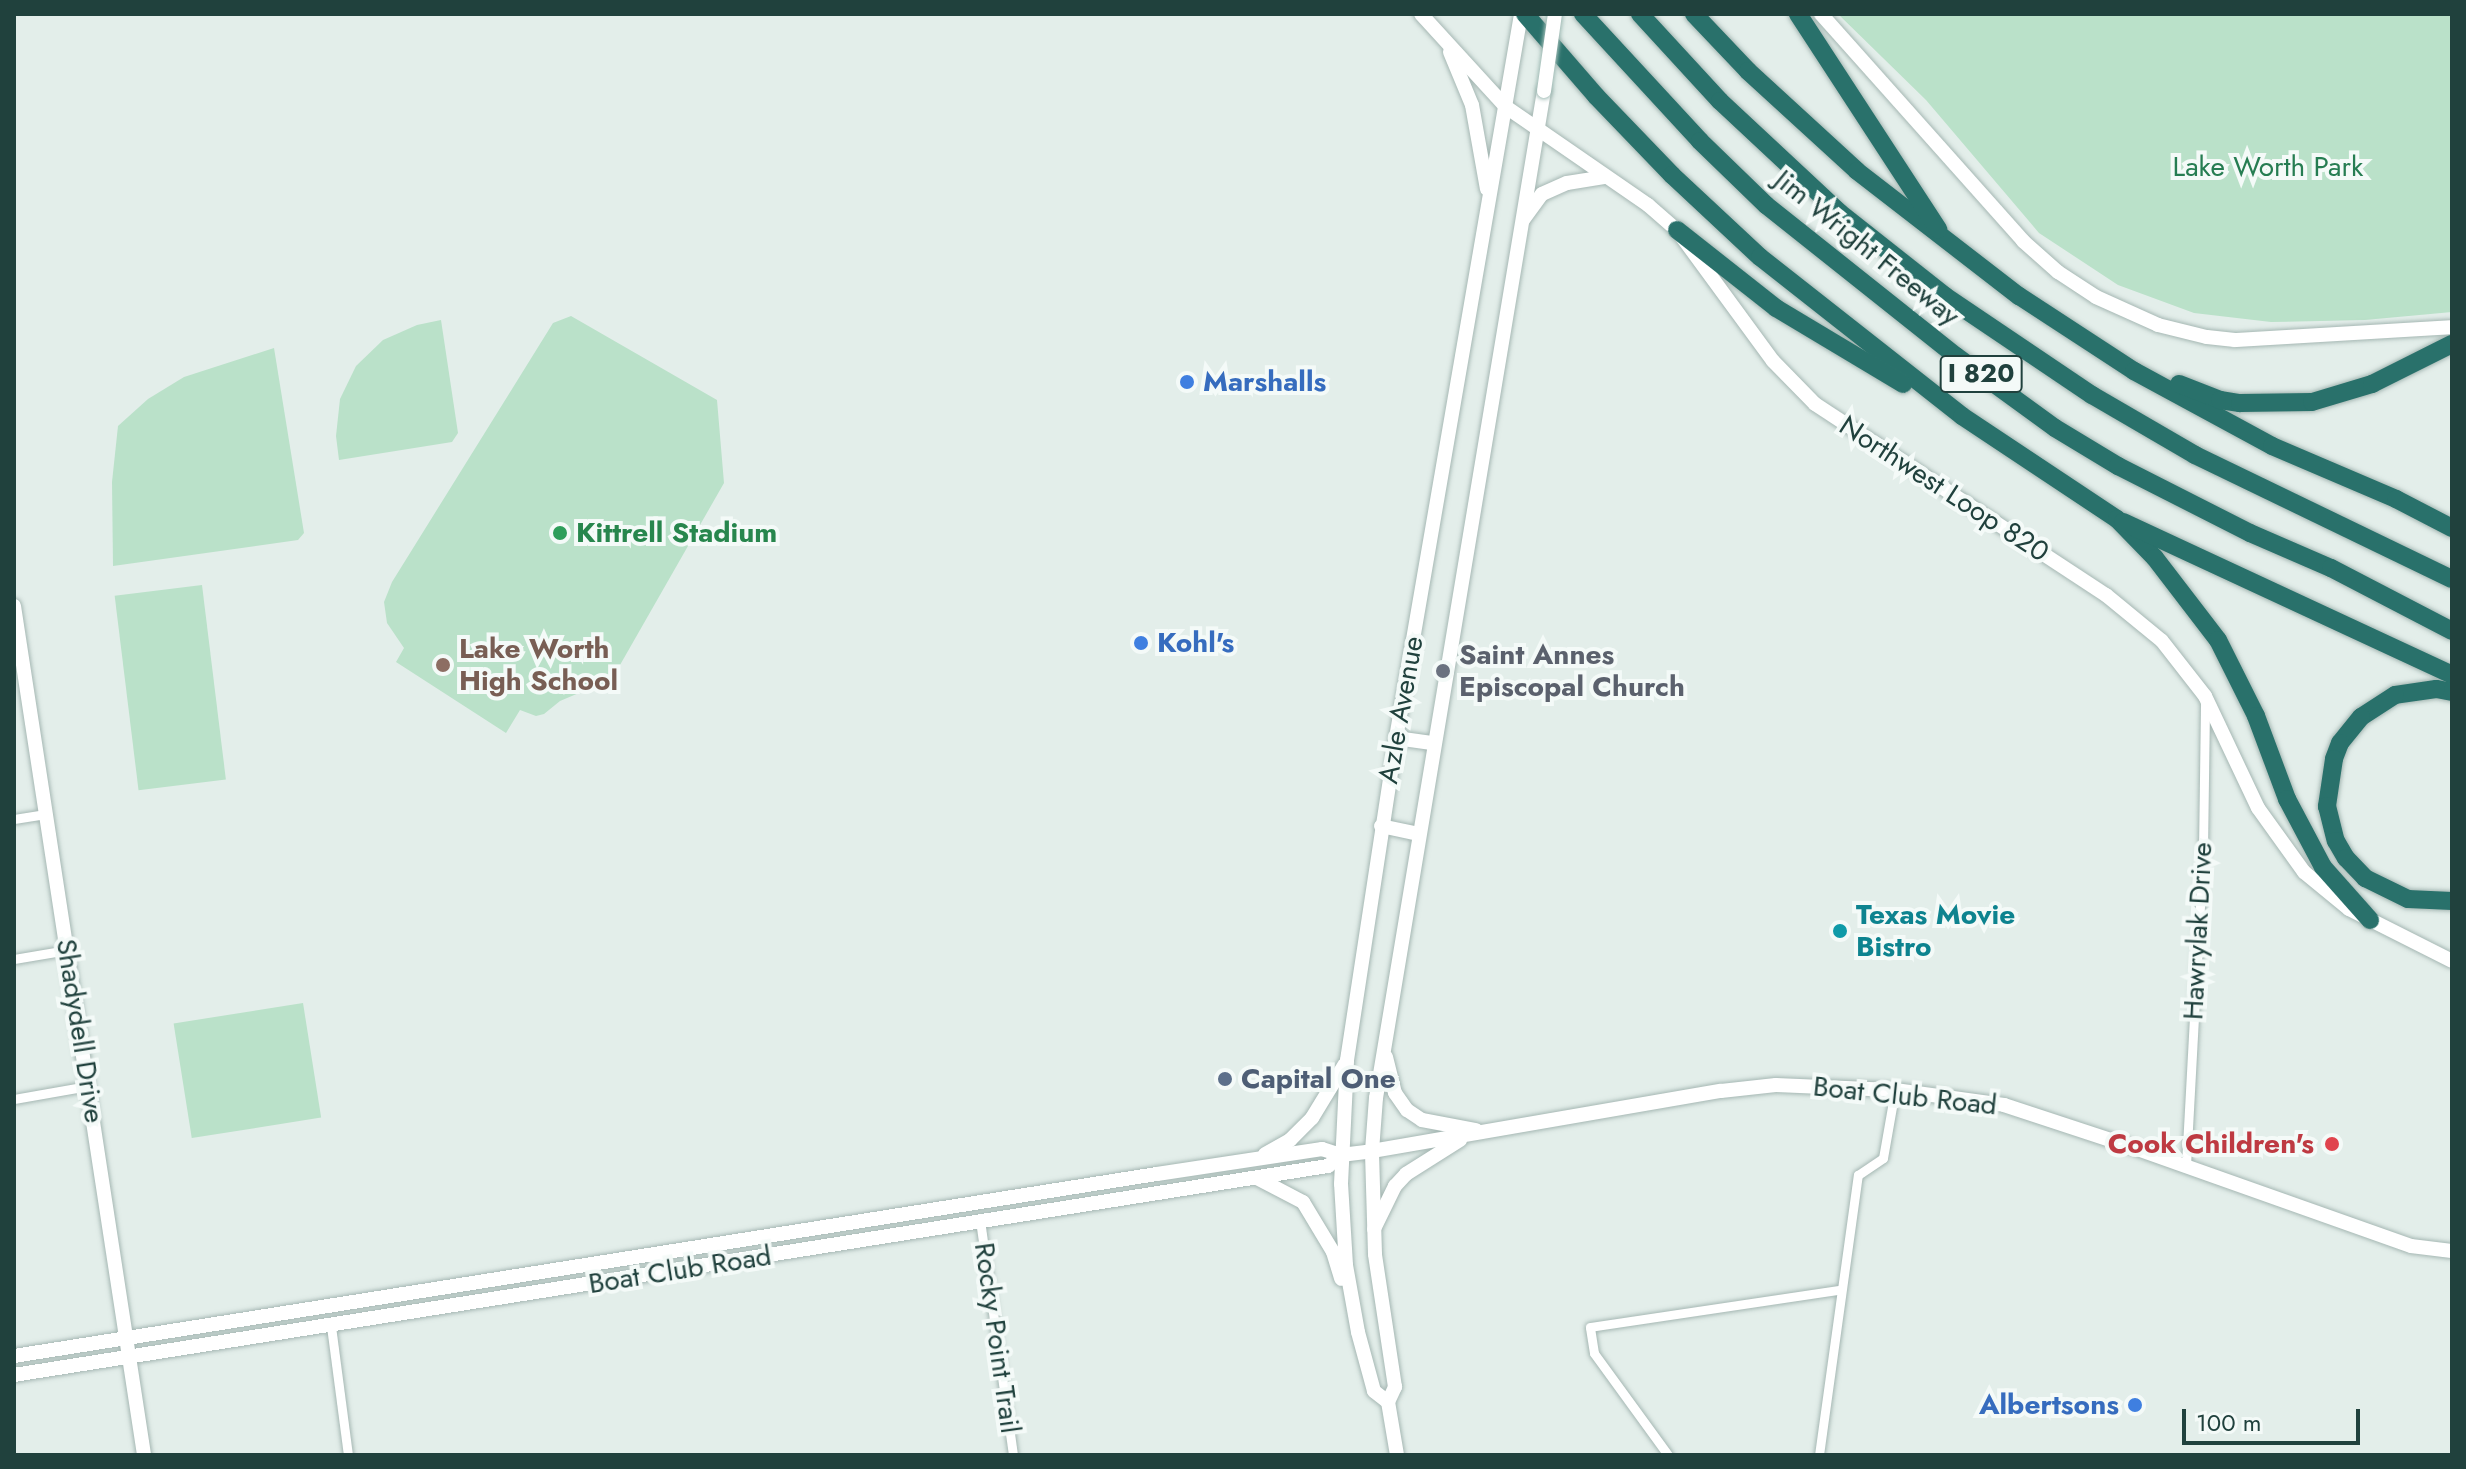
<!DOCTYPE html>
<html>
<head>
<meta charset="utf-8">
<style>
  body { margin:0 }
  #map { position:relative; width:2466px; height:1469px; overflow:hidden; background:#e3eeea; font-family:Jost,sans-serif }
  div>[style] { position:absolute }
  .green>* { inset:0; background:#bae1c9; transform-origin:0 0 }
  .roads { filter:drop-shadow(0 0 2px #a5b7b3) drop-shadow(0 0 2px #a5b7b3) }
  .street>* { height:9px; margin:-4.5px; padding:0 4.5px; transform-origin:4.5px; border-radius:4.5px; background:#fff }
  .secondary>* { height:14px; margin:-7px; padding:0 7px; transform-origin:7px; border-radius:7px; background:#fff }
  .highway>* { height:18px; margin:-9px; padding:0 9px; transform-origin:9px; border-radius:9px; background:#29716b }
  .bridges { filter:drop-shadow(0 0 2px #a0bbb5) drop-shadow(0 0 2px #a0bbb5) }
  .secondary-bridge>* { height:14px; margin:-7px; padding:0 7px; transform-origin:7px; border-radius:7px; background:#fff }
  .dots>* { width:22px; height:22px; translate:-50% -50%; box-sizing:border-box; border:4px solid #f4faf8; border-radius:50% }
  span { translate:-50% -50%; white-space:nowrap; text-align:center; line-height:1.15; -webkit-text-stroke:8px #f4faf8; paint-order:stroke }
  .shield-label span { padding:2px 6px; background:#f4faf8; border:2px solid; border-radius:6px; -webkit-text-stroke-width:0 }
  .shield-label { font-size:26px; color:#20413d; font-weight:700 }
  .park-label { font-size:28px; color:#267d52 }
  .street-label { font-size:28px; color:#20413d }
  .shop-label { font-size:28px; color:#366cbe; font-weight:700 }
  .left { translate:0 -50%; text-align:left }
  .right { translate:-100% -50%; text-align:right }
  .leisure-label { font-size:28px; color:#27864d; font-weight:700 }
  .education-label { font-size:28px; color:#785e54; font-weight:700 }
  .worship-label { font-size:28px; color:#5b616d; font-weight:700 }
  .culture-label { font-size:28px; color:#0d838f; font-weight:700 }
  .service-label { font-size:28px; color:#4e5e75; font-weight:700 }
  .health-label { font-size:28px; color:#be3a42; font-weight:700 }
  .frame { position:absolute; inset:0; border:16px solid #20413d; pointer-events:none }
  .scale { position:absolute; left:2182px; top:1409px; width:178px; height:36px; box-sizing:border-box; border:4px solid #20413d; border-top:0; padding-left:10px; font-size:24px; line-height:28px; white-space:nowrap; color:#20413d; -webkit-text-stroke:6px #f4faf8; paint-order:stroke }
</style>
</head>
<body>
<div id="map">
  <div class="green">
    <i style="clip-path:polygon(1838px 14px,2452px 14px,2452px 312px,2365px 320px,2271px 322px,2194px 313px,2118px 285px,2039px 233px,1926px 100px)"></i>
    <i style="clip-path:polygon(571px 316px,717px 400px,724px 483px,612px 679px,560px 701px,544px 714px,536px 716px,520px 710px,506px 733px,396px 662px,404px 648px,387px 623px,384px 602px,392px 582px,553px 323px)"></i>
    <i style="clip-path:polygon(441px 320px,458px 433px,452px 442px,339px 460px,336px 436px,340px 399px,356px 366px,383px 340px,417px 325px)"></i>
    <i style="clip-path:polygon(274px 348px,304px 533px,298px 540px,113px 566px,112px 482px,118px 426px,148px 399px,184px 377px)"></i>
    <i style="left:202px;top:585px;width:196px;height:88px;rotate:83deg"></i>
    <i style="left:303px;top:1003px;width:116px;height:131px;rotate:81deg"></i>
  </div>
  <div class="roads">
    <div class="street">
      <i style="left:14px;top:819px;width:32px;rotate:-9deg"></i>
      <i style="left:14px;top:959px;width:54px;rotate:-9.6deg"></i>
      <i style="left:14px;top:1099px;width:75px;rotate:-10deg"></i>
      <i style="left:2186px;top:1165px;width:315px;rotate:-86.9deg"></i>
      <i style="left:2203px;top:850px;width:151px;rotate:-89.2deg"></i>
      <i style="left:980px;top:1220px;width:237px;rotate:82deg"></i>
      <i style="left:331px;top:1326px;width:130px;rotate:82.5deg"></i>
      <i style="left:1668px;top:1455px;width:126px;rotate:-126deg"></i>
      <i style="left:1594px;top:1353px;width:26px;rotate:-99deg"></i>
      <i style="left:1590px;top:1327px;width:252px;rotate:-8.5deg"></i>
      <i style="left:1819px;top:1455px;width:283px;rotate:-82.1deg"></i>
      <i style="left:1858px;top:1175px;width:30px;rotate:-34deg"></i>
      <i style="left:1883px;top:1158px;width:69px;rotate:-80deg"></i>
    </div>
    <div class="secondary">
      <i style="left:1421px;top:14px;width:126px;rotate:47.6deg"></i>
      <i style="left:1506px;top:107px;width:173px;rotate:34.6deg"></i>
      <i style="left:1648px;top:205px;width:38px;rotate:41deg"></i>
      <i style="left:1677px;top:230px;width:162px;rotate:53.8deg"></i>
      <i style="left:1773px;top:361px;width:60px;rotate:45.7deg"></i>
      <i style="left:1815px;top:404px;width:348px;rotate:33.3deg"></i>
      <i style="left:2106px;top:595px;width:72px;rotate:39.4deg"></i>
      <i style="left:2162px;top:641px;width:70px;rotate:52deg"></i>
      <i style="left:2205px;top:696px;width:124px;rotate:64.7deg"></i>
      <i style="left:2258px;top:808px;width:79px;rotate:54.3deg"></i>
      <i style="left:2304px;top:872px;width:58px;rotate:39.4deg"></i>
      <i style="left:2349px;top:909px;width:115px;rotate:26.8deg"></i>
      <i style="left:1821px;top:14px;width:304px;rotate:48.3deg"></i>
      <i style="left:2023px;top:241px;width:47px;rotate:41.5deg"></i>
      <i style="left:2058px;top:272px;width:45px;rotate:33.3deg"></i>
      <i style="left:2096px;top:297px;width:68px;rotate:24.3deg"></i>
      <i style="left:2158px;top:325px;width:50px;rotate:13.8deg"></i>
      <i style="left:2207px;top:337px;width:28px;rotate:6deg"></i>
      <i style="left:2235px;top:340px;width:217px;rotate:-3.4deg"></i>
      <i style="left:1450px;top:52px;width:57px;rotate:67.5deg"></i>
      <i style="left:1472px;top:105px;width:85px;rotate:79.9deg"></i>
      <i style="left:1523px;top:220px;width:32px;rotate:-54deg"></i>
      <i style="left:1542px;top:194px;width:27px;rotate:-24deg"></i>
      <i style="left:1567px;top:183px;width:39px;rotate:-9deg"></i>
      <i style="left:14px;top:606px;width:859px;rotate:81.29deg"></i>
      <i style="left:1396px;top:738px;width:36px;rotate:8deg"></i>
      <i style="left:1381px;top:826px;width:38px;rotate:12deg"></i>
      <i style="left:1386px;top:1057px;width:37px;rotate:76deg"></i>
      <i style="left:1395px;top:1093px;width:21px;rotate:55deg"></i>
      <i style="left:1407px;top:1110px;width:18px;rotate:34deg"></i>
      <i style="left:1422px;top:1120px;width:55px;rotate:10.5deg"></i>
      <i style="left:1265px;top:1154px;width:29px;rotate:-29deg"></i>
      <i style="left:1290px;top:1140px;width:31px;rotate:-45deg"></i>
      <i style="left:1312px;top:1118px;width:63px;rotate:-58.6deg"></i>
      <i style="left:1257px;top:1178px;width:52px;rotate:27.6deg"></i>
      <i style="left:1303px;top:1202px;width:58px;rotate:59deg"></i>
      <i style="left:1333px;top:1252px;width:28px;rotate:73deg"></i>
      <i style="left:1374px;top:1229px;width:48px;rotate:-64deg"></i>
      <i style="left:1395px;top:1186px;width:16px;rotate:-47deg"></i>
      <i style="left:1406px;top:1174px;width:64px;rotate:-32.2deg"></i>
      <i style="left:14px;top:1356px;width:1157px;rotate:-9.05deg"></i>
      <i style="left:1157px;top:1174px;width:167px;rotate:-8.6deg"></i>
      <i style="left:1322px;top:1149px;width:20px;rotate:18deg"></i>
      <i style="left:1341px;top:1155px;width:31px;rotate:-7deg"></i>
      <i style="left:1372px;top:1151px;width:354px;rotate:-9.8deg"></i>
      <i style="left:1721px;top:1091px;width:55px;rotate:-6.2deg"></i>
      <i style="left:1776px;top:1085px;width:119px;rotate:2.4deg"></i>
      <i style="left:1895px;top:1090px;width:110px;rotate:7.8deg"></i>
      <i style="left:2004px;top:1105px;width:128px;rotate:18.2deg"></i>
      <i style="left:2126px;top:1145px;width:302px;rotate:19.5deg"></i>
      <i style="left:2411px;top:1246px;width:41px;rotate:7deg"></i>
      <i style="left:14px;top:1375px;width:1331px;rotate:-9.04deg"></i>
      <i style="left:1328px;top:1166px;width:17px;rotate:-40deg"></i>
      <i style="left:1388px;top:1402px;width:18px;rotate:-142deg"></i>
      <i style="left:1374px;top:1391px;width:61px;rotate:-105.2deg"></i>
      <i style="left:1358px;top:1332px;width:68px;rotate:-100.2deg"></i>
      <i style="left:1346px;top:1265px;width:81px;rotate:-93.5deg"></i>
      <i style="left:1341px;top:1184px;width:124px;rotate:-87.2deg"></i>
      <i style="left:1347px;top:1060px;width:326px;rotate:-81.3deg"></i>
      <i style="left:1396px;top:738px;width:735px;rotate:-80.2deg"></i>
      <i style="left:1397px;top:1455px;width:54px;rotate:-99.6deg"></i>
      <i style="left:1388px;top:1402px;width:17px;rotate:-65deg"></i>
      <i style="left:1395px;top:1387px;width:134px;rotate:-98.6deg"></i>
      <i style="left:1375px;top:1254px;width:103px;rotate:-91.7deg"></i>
      <i style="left:1372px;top:1151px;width:53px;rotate:-85.7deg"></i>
      <i style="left:1376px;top:1098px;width:1021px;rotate:-80.53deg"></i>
    </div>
    <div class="highway">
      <i style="left:1525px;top:14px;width:108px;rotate:49.1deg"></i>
      <i style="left:1596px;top:96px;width:110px;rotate:46.1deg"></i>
      <i style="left:1672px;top:175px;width:120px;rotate:43deg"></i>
      <i style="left:1760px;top:257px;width:257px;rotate:38.2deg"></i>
      <i style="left:1962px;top:416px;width:186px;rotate:33.6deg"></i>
      <i style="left:2117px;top:519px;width:54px;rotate:45.7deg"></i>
      <i style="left:2155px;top:558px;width:103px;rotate:52.5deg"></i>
      <i style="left:2218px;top:640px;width:85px;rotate:63.4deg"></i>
      <i style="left:2256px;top:716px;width:89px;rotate:69.5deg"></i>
      <i style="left:2287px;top:799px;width:77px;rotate:62.1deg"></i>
      <i style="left:2323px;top:867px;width:71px;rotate:48.4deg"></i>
      <i style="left:1583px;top:14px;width:173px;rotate:47.3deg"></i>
      <i style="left:1700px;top:141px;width:92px;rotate:44.1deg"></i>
      <i style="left:1766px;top:205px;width:243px;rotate:38.5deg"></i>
      <i style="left:1956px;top:356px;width:122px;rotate:36deg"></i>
      <i style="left:2055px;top:428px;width:74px;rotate:31.1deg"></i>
      <i style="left:2118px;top:466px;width:148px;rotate:26.9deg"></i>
      <i style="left:2250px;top:533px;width:88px;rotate:23.4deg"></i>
      <i style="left:2331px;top:568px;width:136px;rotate:27.5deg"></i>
      <i style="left:1640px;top:14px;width:118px;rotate:47.4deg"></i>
      <i style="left:1720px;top:101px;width:164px;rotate:43deg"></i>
      <i style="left:1840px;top:213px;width:134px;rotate:38.3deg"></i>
      <i style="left:1945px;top:296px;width:177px;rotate:34deg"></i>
      <i style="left:2092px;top:395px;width:119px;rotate:30.2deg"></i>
      <i style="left:2195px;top:455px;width:285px;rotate:25.8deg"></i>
      <i style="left:1694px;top:14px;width:79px;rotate:46.5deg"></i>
      <i style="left:1748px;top:71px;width:148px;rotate:42.5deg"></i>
      <i style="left:1857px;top:171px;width:205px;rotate:37.7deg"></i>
      <i style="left:2019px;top:296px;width:137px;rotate:33.1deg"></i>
      <i style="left:2134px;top:371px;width:157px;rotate:28.5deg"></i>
      <i style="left:2272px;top:446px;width:135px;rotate:23.1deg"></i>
      <i style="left:2396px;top:499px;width:63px;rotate:27.4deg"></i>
      <i style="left:1798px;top:14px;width:257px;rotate:56.9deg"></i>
      <i style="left:1677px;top:230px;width:126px;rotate:38.2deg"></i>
      <i style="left:1776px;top:308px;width:148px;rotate:30.9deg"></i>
      <i style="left:2179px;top:384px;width:44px;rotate:21.3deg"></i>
      <i style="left:2220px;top:400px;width:20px;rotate:9deg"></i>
      <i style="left:2240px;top:403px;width:72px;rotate:-0.8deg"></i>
      <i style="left:2312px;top:402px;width:63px;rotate:-16.7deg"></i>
      <i style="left:2372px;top:384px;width:89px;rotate:-26.6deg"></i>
      <i style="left:2123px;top:522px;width:363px;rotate:24.9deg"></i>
      <i style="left:2452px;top:692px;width:16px;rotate:-169deg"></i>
      <i style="left:2436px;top:689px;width:41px;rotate:171.7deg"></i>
      <i style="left:2395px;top:695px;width:40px;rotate:147.1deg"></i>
      <i style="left:2361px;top:717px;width:33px;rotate:129deg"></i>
      <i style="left:2340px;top:743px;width:17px;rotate:111deg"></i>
      <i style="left:2334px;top:759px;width:48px;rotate:98.5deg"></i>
      <i style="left:2327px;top:806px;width:36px;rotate:76deg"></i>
      <i style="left:2336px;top:841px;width:20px;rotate:60deg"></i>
      <i style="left:2346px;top:858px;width:28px;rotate:46deg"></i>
      <i style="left:2365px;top:878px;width:48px;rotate:26deg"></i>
      <i style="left:2408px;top:899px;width:44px;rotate:2.6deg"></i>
    </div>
  </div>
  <div class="bridges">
    <div class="secondary-bridge">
      <i style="left:1544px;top:91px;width:78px;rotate:-81.9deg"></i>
    </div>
  </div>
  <div class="dots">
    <i style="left:1187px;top:382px;background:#3f7fe0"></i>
    <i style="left:560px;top:533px;background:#2e9e5b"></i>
    <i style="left:1141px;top:643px;background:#3f7fe0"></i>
    <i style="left:443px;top:665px;background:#8d6e63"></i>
    <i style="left:1443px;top:671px;background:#6b7280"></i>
    <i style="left:1840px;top:931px;background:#0f9aa8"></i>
    <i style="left:1225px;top:1079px;background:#5c6f8a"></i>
    <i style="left:2332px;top:1144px;background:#e0444e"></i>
    <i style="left:2135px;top:1405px;background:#3f7fe0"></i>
  </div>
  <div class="shield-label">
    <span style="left:1981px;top:374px">I 820</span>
  </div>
  <div class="park-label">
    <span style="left:2268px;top:167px">Lake Worth Park</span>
  </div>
  <div class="street-label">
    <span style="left:1867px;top:248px;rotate:39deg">Jim Wright Freeway</span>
    <span style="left:1944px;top:489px;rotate:33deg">Northwest Loop 820</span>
    <span style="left:1401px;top:710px;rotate:-80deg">Azle Avenue</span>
    <span style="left:2198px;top:931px;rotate:-87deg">Hawrylak Drive</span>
    <span style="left:80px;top:1031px;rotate:81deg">Shadydell Drive</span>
    <span style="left:1905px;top:1096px;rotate:6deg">Boat Club Road</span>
    <span style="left:680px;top:1270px;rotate:-9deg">Boat Club Road</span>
    <span style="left:997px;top:1338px;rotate:82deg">Rocky Point Trail</span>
  </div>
  <div class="shop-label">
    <span class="left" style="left:1203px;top:382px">Marshalls</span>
    <span class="left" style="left:1157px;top:643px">Kohl's</span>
    <span class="right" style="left:2119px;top:1405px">Albertsons</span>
  </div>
  <div class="leisure-label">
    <span class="left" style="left:576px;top:533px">Kittrell Stadium</span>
  </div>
  <div class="education-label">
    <span class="left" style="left:459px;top:665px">Lake Worth<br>High School</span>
  </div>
  <div class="worship-label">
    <span class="left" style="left:1459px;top:671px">Saint Annes<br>Episcopal Church</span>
  </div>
  <div class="culture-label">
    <span class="left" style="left:1856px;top:931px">Texas Movie<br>Bistro</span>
  </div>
  <div class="service-label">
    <span class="left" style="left:1241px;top:1079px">Capital One</span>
  </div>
  <div class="health-label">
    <span class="right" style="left:2314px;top:1144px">Cook Children's</span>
  </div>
  <div class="frame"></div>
  <div class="scale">100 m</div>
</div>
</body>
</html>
